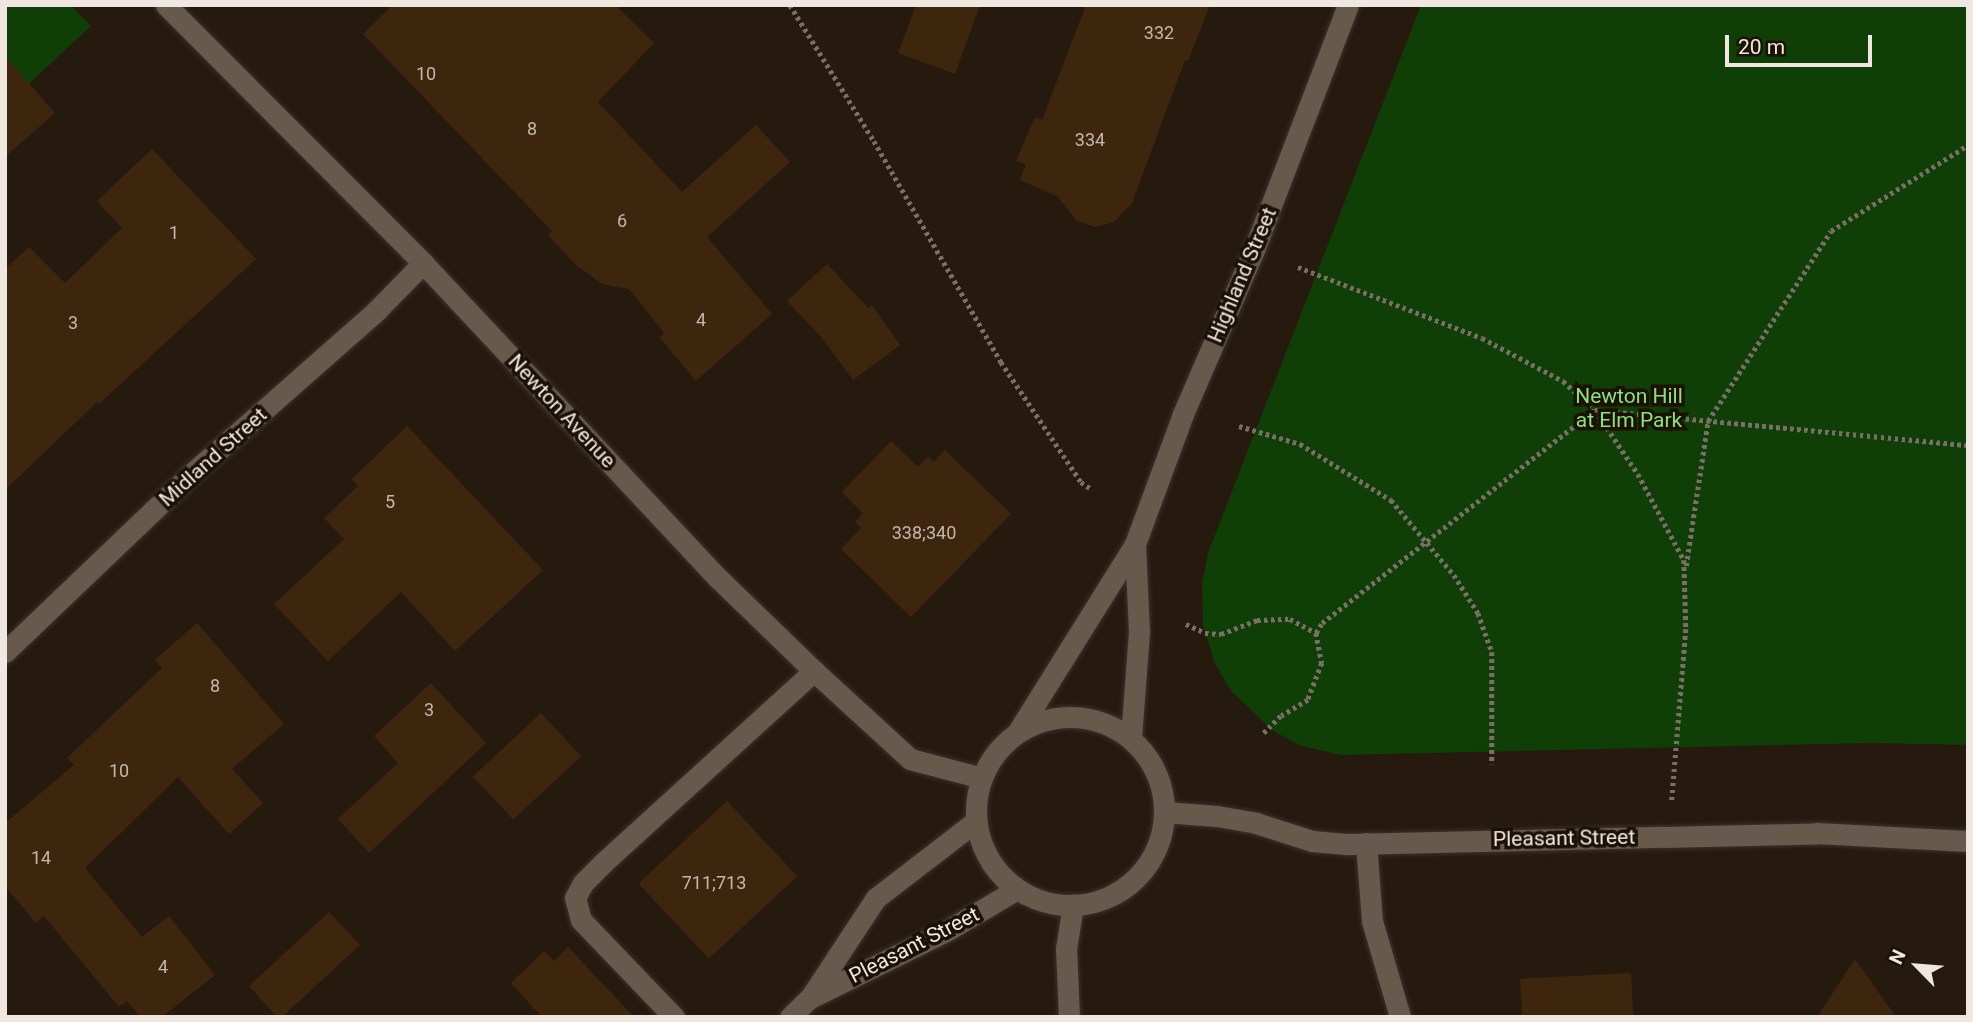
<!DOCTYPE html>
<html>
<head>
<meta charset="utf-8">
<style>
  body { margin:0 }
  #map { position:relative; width:1973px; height:1022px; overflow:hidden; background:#261a0f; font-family:Roboto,sans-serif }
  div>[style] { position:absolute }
  .green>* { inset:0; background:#0f3e07 }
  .building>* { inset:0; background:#3e260e; transform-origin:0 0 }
  .path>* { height:4.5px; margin-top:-2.25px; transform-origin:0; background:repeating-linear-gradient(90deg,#7a6f66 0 3.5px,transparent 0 7px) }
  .roads { filter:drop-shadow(0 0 2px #3c322d) drop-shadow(0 0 2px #3c322d) }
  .lane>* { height:21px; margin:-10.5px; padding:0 10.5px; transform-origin:10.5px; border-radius:10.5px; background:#67594c }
  .street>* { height:21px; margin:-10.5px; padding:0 10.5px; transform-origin:10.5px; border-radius:10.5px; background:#67594c }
  .secondary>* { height:21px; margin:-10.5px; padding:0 10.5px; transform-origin:10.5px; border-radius:10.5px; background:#67594c }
  .secondary>.ring { margin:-10.5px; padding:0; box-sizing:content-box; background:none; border:21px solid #67594c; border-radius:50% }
  span { translate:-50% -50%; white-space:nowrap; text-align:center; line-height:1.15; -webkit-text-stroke:7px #1c1106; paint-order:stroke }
  .number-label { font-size:18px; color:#c4b7ac }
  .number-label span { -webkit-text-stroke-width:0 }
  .street-label { font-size:21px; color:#f0e7e0 }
  .park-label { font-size:21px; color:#8ae17d }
  .frame { position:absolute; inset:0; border:7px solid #f0e7e0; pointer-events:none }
  .north { position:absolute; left:1882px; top:931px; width:70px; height:70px; -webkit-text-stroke:5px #1c1106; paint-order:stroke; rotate:295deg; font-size:19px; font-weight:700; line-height:28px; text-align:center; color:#f0e7e0 }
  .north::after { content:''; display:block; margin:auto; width:24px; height:32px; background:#f0e7e0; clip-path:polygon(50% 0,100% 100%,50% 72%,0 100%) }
  .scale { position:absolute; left:1725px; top:35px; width:147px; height:32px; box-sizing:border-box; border:4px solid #f0e7e0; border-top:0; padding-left:9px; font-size:21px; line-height:24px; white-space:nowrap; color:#f0e7e0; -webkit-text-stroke:5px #1c1106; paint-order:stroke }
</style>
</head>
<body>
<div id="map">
  <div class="green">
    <i style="clip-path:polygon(5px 5px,71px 5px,91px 26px,5px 106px)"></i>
    <i style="clip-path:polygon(1421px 5px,1968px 5px,1968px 745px,1871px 743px,1341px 755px,1302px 746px,1273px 731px,1232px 692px,1215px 664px,1203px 625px,1202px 584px,1208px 553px)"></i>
  </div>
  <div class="building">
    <i style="clip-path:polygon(393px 5px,615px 5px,654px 43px,598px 102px,682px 192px,756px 125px,790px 162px,707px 237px,772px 314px,696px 381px,660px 338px,664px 333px,629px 289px,602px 284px,575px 264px,548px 235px,552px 231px,363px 34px)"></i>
    <i style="clip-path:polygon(916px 5px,980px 5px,955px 74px,898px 53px)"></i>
    <i style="clip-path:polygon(1086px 5px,1210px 5px,1188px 61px,1185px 60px,1132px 203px,1114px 222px,1095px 227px,1076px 220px,1057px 196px,1020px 180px,1026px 164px,1016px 161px,1035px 117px,1042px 120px)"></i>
    <i style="clip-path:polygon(5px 56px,55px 113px,5px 157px)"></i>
    <i style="clip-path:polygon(152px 149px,256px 259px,99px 404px,97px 402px,5px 490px,5px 269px,29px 247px,65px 283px,122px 228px,97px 201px)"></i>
    <i style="clip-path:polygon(827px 264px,868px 308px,872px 305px,900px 345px,853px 380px,822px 338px,787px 301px)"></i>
    <i style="clip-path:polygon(407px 426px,543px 570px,455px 651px,401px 592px,328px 661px,274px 604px,344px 539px,324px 518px,358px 486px,352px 479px)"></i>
    <i style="clip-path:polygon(891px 441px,918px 467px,928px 456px,934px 462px,945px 450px,1011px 514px,911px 617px,841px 549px,861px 528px,855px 522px,863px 513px,842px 492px)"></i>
    <i style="clip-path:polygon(197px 623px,284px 724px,232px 769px,263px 803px,229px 834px,178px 777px,85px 868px,142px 937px,169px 916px,215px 975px,162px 1017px,140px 1017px,127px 1001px,119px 1007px,44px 916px,36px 923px,5px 886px,5px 823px,74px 765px,67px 758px,162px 668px,155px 660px)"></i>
    <i style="clip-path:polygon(431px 683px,486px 743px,369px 853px,338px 819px,398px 763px,374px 736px)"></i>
    <i style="left:541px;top:713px;width:59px;height:93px;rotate:47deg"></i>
    <i style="left:727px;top:801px;width:103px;height:121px;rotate:47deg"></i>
    <i style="clip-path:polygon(329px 912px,360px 945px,282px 1017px,277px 1017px,249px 986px)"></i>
    <i style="clip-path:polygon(568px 947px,634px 1017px,542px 1017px,511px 983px,544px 951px,554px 961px)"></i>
    <i style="clip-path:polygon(1855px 959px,1896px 1017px,1817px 1017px)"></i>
    <i style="left:1631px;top:973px;width:44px;height:111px;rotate:87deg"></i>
  </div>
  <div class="path">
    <i style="left:790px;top:5px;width:160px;rotate:58.3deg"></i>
    <i style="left:874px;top:141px;width:255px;rotate:60.1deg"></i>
    <i style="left:1001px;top:362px;width:144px;rotate:56.3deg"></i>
    <i style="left:1081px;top:482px;width:14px;rotate:34deg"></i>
    <i style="left:1298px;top:267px;width:197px;rotate:21.1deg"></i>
    <i style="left:1482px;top:338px;width:92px;rotate:28deg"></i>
    <i style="left:1563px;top:381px;width:43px;rotate:42.2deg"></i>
    <i style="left:1595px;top:410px;width:375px;rotate:5.4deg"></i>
    <i style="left:1239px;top:426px;width:64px;rotate:16.4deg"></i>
    <i style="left:1300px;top:444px;width:107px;rotate:31.6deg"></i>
    <i style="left:1391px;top:500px;width:98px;rotate:50deg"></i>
    <i style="left:1454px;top:575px;width:45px;rotate:57.7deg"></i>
    <i style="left:1478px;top:613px;width:41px;rotate:70.3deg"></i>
    <i style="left:1492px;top:652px;width:112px;rotate:90deg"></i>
    <i style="left:1686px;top:566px;width:147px;rotate:-81.4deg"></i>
    <i style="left:1708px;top:421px;width:226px;rotate:-57.1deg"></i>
    <i style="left:1831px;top:231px;width:162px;rotate:-32.1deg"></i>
    <i style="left:1186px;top:624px;width:21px;rotate:25deg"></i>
    <i style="left:1205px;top:633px;width:16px;rotate:4deg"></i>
    <i style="left:1221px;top:634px;width:39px;rotate:-21deg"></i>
    <i style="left:1257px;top:620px;width:33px;rotate:-2deg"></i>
    <i style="left:1290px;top:619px;width:30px;rotate:28deg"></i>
    <i style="left:1316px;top:633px;width:31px;rotate:79deg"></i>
    <i style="left:1322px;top:663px;width:40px;rotate:111deg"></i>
    <i style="left:1308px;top:700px;width:31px;rotate:149deg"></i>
    <i style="left:1281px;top:716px;width:25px;rotate:135deg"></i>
    <i style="left:1316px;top:633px;width:12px;rotate:-59deg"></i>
    <i style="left:1322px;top:623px;width:346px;rotate:-38deg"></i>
    <i style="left:1595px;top:410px;width:77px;rotate:56.1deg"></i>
    <i style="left:1638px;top:474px;width:98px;rotate:61.9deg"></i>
    <i style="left:1684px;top:560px;width:69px;rotate:88.3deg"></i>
    <i style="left:1686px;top:629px;width:173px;rotate:94.7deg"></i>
  </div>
  <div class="roads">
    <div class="lane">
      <i style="left:674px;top:1017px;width:134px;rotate:-133.8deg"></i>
      <i style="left:581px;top:920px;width:23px;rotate:-105deg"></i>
      <i style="left:575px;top:898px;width:17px;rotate:-62deg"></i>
      <i style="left:583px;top:883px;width:30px;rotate:-45deg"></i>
      <i style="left:604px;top:862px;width:284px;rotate:-42.3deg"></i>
    </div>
    <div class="street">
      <i style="left:166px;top:5px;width:364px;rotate:45.1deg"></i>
      <i style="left:423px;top:263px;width:432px;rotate:46.9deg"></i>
      <i style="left:718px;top:578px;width:134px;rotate:44.1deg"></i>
      <i style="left:814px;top:671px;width:130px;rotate:42.5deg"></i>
      <i style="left:910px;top:759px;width:74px;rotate:14.8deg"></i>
      <i style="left:5px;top:652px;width:255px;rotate:-43.7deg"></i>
      <i style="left:189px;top:476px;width:251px;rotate:-41.4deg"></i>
      <i style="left:377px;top:310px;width:66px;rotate:-45.6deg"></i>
      <i style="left:1366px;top:843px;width:78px;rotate:85.6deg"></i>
      <i style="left:1372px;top:921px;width:100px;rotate:73.7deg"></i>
    </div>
    <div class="secondary">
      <i class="ring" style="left:976px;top:717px;width:167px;height:167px"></i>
      <i style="left:1017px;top:733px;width:223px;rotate:-58deg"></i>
      <i style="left:1135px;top:544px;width:139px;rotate:-69.7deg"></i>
      <i style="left:1183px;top:414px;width:179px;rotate:-66.6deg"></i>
      <i style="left:1254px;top:250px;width:262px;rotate:-69deg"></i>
      <i style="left:1131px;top:738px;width:106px;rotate:-85.7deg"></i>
      <i style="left:1139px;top:632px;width:88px;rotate:-92.6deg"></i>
      <i style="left:1164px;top:812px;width:53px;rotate:4.3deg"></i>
      <i style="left:1217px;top:816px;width:40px;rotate:10deg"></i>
      <i style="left:1256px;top:823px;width:59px;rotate:17.8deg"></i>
      <i style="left:1312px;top:841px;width:37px;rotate:5deg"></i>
      <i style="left:1349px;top:844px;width:467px;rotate:-1.3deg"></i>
      <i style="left:1816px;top:833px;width:152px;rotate:3deg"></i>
      <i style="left:812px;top:997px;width:152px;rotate:-26.2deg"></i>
      <i style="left:948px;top:930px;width:80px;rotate:-30.7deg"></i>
      <i style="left:790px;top:1017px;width:28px;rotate:-44deg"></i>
      <i style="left:810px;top:998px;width:120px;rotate:-56.6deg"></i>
      <i style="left:876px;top:898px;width:126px;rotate:-37.6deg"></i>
      <i style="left:1069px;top:1017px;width:68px;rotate:-92.5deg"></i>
      <i style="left:1066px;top:949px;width:45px;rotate:-81deg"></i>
    </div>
  </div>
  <div class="number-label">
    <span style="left:1159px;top:33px">332</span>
    <span style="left:426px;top:74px">10</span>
    <span style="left:532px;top:129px">8</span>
    <span style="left:1090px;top:140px">334</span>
    <span style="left:622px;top:221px">6</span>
    <span style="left:174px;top:233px">1</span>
    <span style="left:701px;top:320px">4</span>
    <span style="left:73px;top:323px">3</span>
    <span style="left:390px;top:502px">5</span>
    <span style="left:924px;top:533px">338;340</span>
    <span style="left:215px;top:686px">8</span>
    <span style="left:429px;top:710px">3</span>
    <span style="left:119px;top:771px">10</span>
    <span style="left:41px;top:858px">14</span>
    <span style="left:714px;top:883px">711;713</span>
    <span style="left:163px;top:967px">4</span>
  </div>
  <div class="street-label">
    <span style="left:1242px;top:275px;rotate:-67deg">Highland Street</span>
    <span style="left:562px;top:411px;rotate:47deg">Newton Avenue</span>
    <span style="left:213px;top:457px;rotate:-42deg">Midland Street</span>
    <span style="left:1564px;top:838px;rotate:-1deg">Pleasant Street</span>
    <span style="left:914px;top:945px;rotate:-27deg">Pleasant Street</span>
  </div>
  <div class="park-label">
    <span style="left:1629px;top:408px">Newton Hill<br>at Elm Park</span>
  </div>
  <div class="frame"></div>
  <div class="north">N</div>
  <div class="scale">20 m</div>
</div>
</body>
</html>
